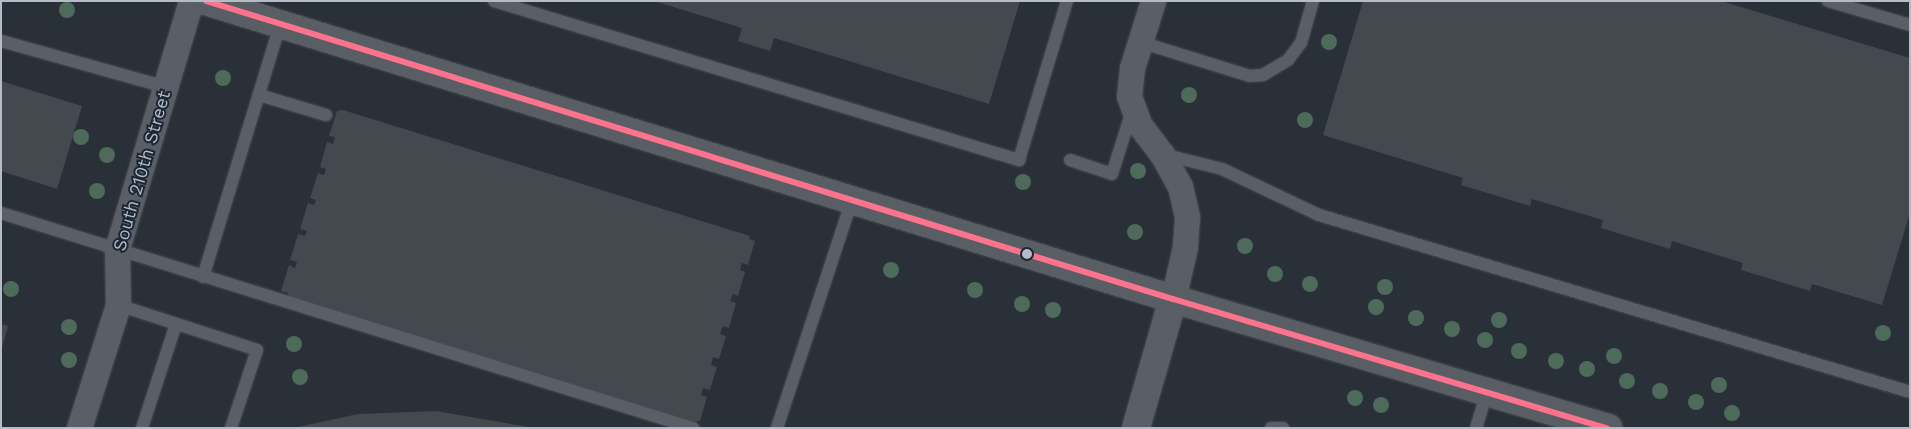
<!DOCTYPE html>
<html>
<head>
<meta charset="utf-8">
<style>
  body { margin:0 }
  #map { position:relative; width:1911px; height:429px; overflow:hidden; background:#2a3038; font-family:"Work Sans",sans-serif }
  div>[style] { position:absolute }
  .building>* { inset:0; background:#444950 }
  .roads { filter:drop-shadow(0 0 1px #484c53) drop-shadow(0 0 1px #484c53) }
  .service>* { height:12px; margin:-6px; padding:0 6px; transform-origin:6px; border-radius:6px; background:#5a5e66 }
  .minor>* { height:25px; margin:-12.5px; padding:0 12.5px; transform-origin:12.5px; border-radius:12.5px; background:#5a5e66 }
  .tertiary>* { height:28px; margin:-14px; padding:0 14px; transform-origin:14px; border-radius:14px; background:#5a5e66 }
  .secondary>* { height:28px; margin:-14px; padding:0 14px; transform-origin:14px; border-radius:14px; background:#595d64 }
  .bus-1>* { height:6px; margin:-3px; padding:0 3px; transform-origin:3px; border-radius:3px; background:#fc738d }
  .trees>* { width:16px; height:16px; margin:-8px; border-radius:50%; background:#4e6a5a }
  .dots>* { width:14px; height:14px; translate:-50% -50%; box-sizing:border-box; border:2px solid #1d2633; border-radius:50% }
  span { translate:-50% -50%; white-space:nowrap; text-align:center; line-height:1.15; -webkit-text-stroke:4px #1d2633; paint-order:stroke }
  .street-label { font-size:18px; color:#b4bcc9 }
  .frame { position:absolute; inset:0; border:2px solid #b4bcc9; pointer-events:none }
</style>
</head>
<body>
<div id="map">
  <div class="building">
    <i style="clip-path:polygon(654px 1px,1020px 1px,989px 104px,774px 38px,770px 51px,738px 41px,742px 28px)"></i>
    <i style="clip-path:polygon(1363px 1px,1721px 1px,1910px 58px,1910px 213px,1882px 305px,1812px 284px,1810px 291px,1741px 270px,1743px 263px,1672px 241px,1670px 249px,1601px 228px,1603px 220px,1532px 199px,1530px 206px,1461px 185px,1463px 178px,1323px 135px)"></i>
    <i style="clip-path:polygon(1px 81px,82px 106px,57px 189px,1px 171px)"></i>
    <i style="clip-path:polygon(343px 110px,750px 236px,749px 239px,755px 241px,748px 265px,742px 263px,740px 270px,745px 272px,738px 296px,733px 294px,730px 301px,736px 303px,729px 328px,723px 326px,720px 334px,726px 336px,719px 359px,713px 357px,711px 365px,717px 367px,710px 390px,703px 388px,701px 395px,707px 397px,700px 421px,693px 422px,287px 296px,288px 293px,281px 291px,289px 265px,295px 268px,297px 262px,290px 260px,298px 234px,305px 236px,307px 231px,300px 229px,308px 203px,314px 205px,316px 200px,310px 198px,318px 173px,324px 175px,326px 169px,320px 167px,327px 142px,333px 144px,335px 137px,329px 136px,337px 111px)"></i>
    <i style="clip-path:polygon(1px 324px,8px 326px,2px 348px,1px 348px)"></i>
    <i style="clip-path:polygon(436px 411px,534px 428px,293px 428px,358px 414px)"></i>
  </div>
  <div class="roads">
    <div class="service">
      <i style="left:494px;top:1px;width:549px;rotate:16.85deg"></i>
      <i style="left:1019px;top:160px;width:166px;rotate:-73.2deg"></i>
      <i style="left:1828px;top:1px;width:85px;rotate:16.3deg"></i>
      <i style="left:1px;top:41px;width:171px;rotate:15.6deg"></i>
      <i style="left:1140px;top:42px;width:115px;rotate:17.2deg"></i>
      <i style="left:1250px;top:76px;width:13px;rotate:-4deg"></i>
      <i style="left:1263px;top:75px;width:29px;rotate:-31deg"></i>
      <i style="left:1288px;top:60px;width:21px;rotate:-53deg"></i>
      <i style="left:1301px;top:43px;width:44px;rotate:-74.1deg"></i>
      <i style="left:259px;top:95px;width:70px;rotate:16.6deg"></i>
      <i style="left:1162px;top:154px;width:62px;rotate:14deg"></i>
      <i style="left:1222px;top:169px;width:107px;rotate:25.4deg"></i>
      <i style="left:1319px;top:215px;width:617px;rotate:16.67deg"></i>
      <i style="left:1070px;top:160px;width:44px;rotate:18.4deg"></i>
      <i style="left:1112px;top:174px;width:66px;rotate:-72.4deg"></i>
      <i style="left:1px;top:213px;width:725px;rotate:17.26deg"></i>
      <i style="left:203px;top:277px;width:264px;rotate:-73deg"></i>
      <i style="left:118px;top:305px;width:146px;rotate:17.9deg"></i>
      <i style="left:257px;top:350px;width:82px;rotate:108.4deg"></i>
      <i style="left:142px;top:428px;width:109px;rotate:-71.9deg"></i>
      <i style="left:777px;top:428px;width:240px;rotate:-71.8deg"></i>
      <i style="left:1271px;top:428px;width:12px"></i>
      <i style="left:1476px;top:428px;width:38px;rotate:-73deg"></i>
    </div>
    <div class="minor">
      <i style="left:1153px;top:1px;width:70px;rotate:107.4deg"></i>
      <i style="left:1132px;top:68px;width:28px;rotate:96deg"></i>
      <i style="left:1129px;top:96px;width:30px;rotate:70deg"></i>
      <i style="left:1139px;top:124px;width:38px;rotate:53deg"></i>
      <i style="left:1162px;top:154px;width:37px;rotate:61deg"></i>
      <i style="left:1180px;top:186px;width:32px;rotate:77deg"></i>
      <i style="left:1187px;top:217px;width:30px;rotate:94deg"></i>
      <i style="left:1185px;top:247px;width:53px;rotate:103deg"></i>
      <i style="left:79px;top:428px;width:129px;rotate:-72.4deg"></i>
      <i style="left:118px;top:305px;width:56px;rotate:-91deg"></i>
      <i style="left:117px;top:249px;width:259px;rotate:-73.4deg"></i>
    </div>
    <div class="tertiary">
      <i style="left:1136px;top:428px;width:134px;rotate:-74deg"></i>
    </div>
    <div class="secondary">
      <i style="left:205px;top:1px;width:1013px;rotate:17.11deg"></i>
      <i style="left:1173px;top:299px;width:454px;rotate:16.5deg"></i>
    </div>
  </div>
  <div class="bus-1">
    <i style="left:206px;top:1px;width:1012px;rotate:17.13deg"></i>
    <i style="left:1173px;top:299px;width:453px;rotate:16.6deg"></i>
  </div>
  <div class="trees">
    <i style="left:67px;top:10px"></i>
    <i style="left:1329px;top:42px"></i>
    <i style="left:223px;top:78px"></i>
    <i style="left:1189px;top:95px"></i>
    <i style="left:1305px;top:120px"></i>
    <i style="left:81px;top:137px"></i>
    <i style="left:107px;top:155px"></i>
    <i style="left:1138px;top:171px"></i>
    <i style="left:1023px;top:182px"></i>
    <i style="left:97px;top:191px"></i>
    <i style="left:1135px;top:232px"></i>
    <i style="left:1245px;top:246px"></i>
    <i style="left:891px;top:270px"></i>
    <i style="left:1275px;top:274px"></i>
    <i style="left:1310px;top:284px"></i>
    <i style="left:1385px;top:287px"></i>
    <i style="left:11px;top:289px"></i>
    <i style="left:975px;top:290px"></i>
    <i style="left:1022px;top:304px"></i>
    <i style="left:1376px;top:307px"></i>
    <i style="left:1053px;top:310px"></i>
    <i style="left:1416px;top:318px"></i>
    <i style="left:1499px;top:320px"></i>
    <i style="left:69px;top:327px"></i>
    <i style="left:1452px;top:329px"></i>
    <i style="left:1883px;top:333px"></i>
    <i style="left:1485px;top:340px"></i>
    <i style="left:294px;top:344px"></i>
    <i style="left:1519px;top:351px"></i>
    <i style="left:1614px;top:356px"></i>
    <i style="left:69px;top:360px"></i>
    <i style="left:1556px;top:361px"></i>
    <i style="left:1587px;top:369px"></i>
    <i style="left:300px;top:377px"></i>
    <i style="left:1627px;top:381px"></i>
    <i style="left:1719px;top:385px"></i>
    <i style="left:1660px;top:391px"></i>
    <i style="left:1355px;top:398px"></i>
    <i style="left:1696px;top:402px"></i>
    <i style="left:1381px;top:405px"></i>
    <i style="left:1732px;top:413px"></i>
  </div>
  <div class="dots">
    <i style="left:1027px;top:254px;background:#b4bcc9"></i>
  </div>
  <div class="street-label">
    <span style="left:142px;top:171px;rotate:-74deg">South 210th Street</span>
  </div>
  <div class="frame"></div>
</div>
</body>
</html>
